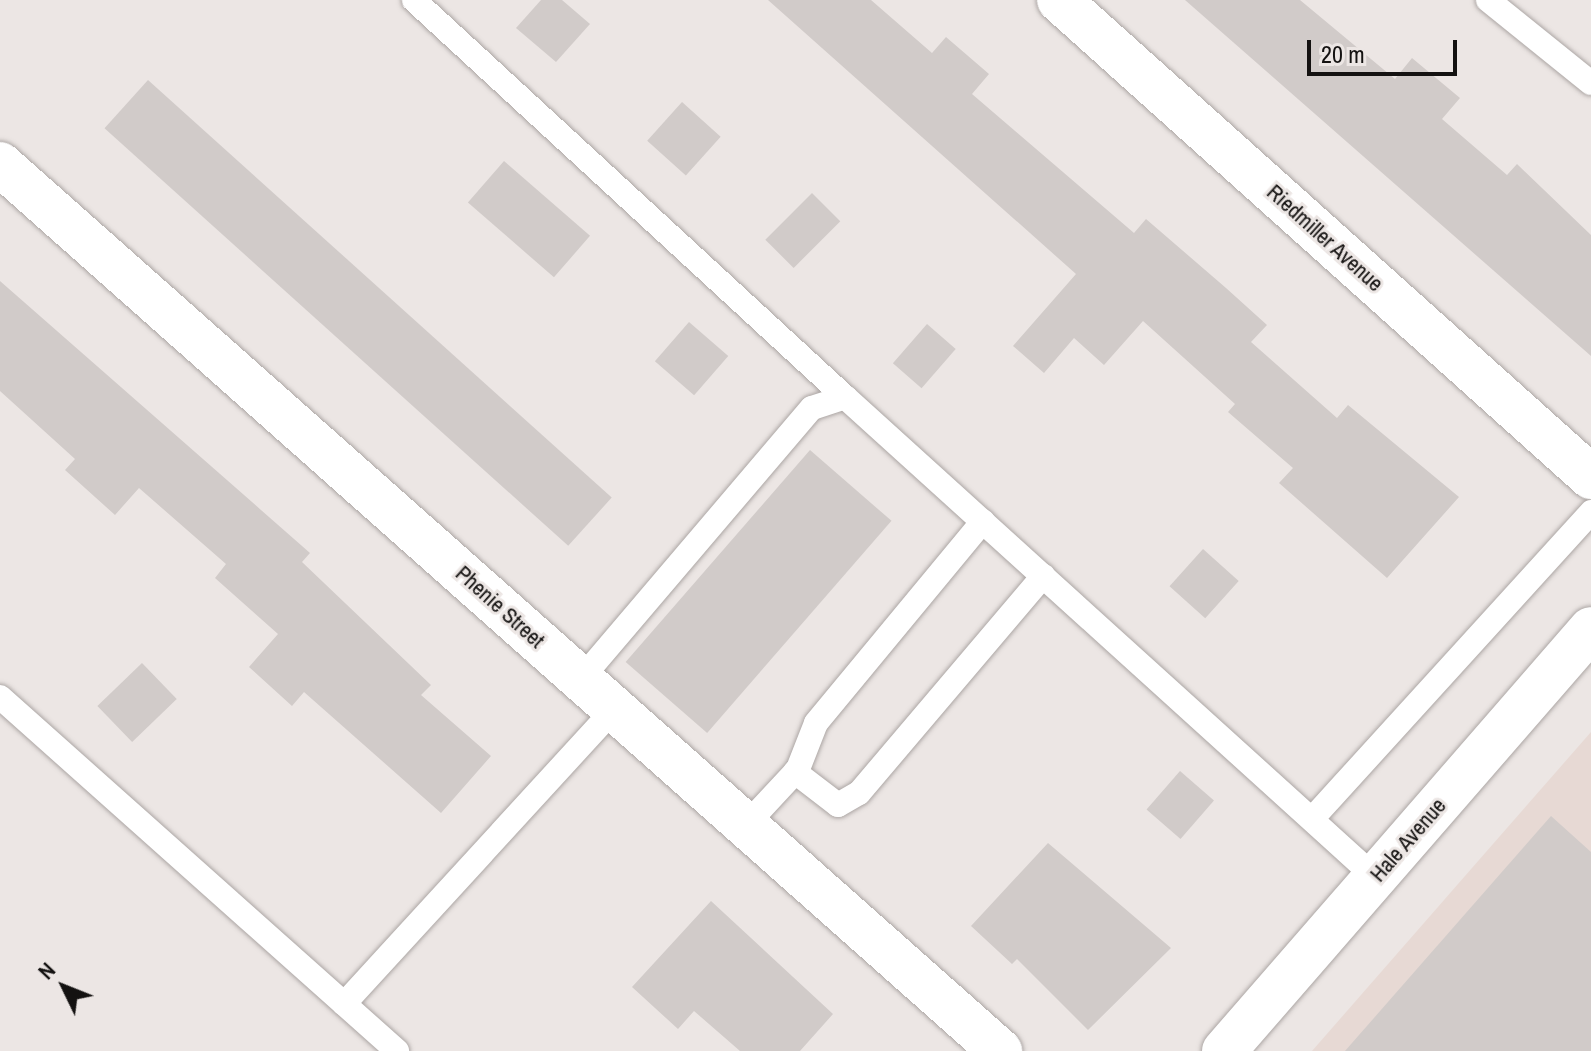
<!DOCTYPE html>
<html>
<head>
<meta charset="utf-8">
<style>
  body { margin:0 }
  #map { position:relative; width:1591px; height:1051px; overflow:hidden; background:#ece6e4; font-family:"Archivo Narrow",sans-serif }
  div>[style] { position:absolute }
  .built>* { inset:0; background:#e7d9d4 }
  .building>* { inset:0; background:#d1cbc9; transform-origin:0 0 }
  .roads { filter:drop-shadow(0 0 2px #aca6a4) drop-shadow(0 0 2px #aca6a4) }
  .service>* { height:24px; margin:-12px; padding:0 12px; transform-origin:12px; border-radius:12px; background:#fff }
  .minor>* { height:44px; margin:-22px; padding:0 22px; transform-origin:22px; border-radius:22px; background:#fff }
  span { translate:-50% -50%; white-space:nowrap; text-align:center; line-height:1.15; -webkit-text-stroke:6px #ece6e4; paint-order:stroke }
  .street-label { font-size:22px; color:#141211 }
  .north { position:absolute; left:24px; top:947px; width:80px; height:80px; -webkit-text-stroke:6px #ece6e4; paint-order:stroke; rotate:313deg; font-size:22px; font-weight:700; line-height:32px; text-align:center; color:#141211 }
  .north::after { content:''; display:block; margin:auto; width:28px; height:36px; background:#141211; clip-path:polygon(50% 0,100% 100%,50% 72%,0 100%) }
  .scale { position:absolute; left:1307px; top:40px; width:150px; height:36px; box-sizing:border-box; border:4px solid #141211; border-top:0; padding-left:10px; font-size:24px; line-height:28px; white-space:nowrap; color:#141211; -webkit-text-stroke:6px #ece6e4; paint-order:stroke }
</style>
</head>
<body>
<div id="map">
  <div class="built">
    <i style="clip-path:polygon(1591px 732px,1591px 1051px,1312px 1051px)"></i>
  </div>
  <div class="building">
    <i style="clip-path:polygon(541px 0,562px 0,590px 24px,556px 62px,516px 28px)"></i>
    <i style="clip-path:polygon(768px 0,871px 0,932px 53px,946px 37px,989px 74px,972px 94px,1134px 233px,1146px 219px,1226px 288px,1267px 325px,1251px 342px,1337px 418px,1348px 405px,1459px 497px,1387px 578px,1279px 483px,1293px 468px,1228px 412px,1235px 404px,1143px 321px,1104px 365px,1074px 338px,1044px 373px,1013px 346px,1076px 274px)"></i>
    <i style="clip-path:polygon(1185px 0,1300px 0,1395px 79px,1412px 58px,1460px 98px,1442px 119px,1507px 175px,1517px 164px,1591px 235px,1591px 356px)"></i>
    <i style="left:148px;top:80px;width:624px;height:65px;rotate:42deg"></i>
    <i style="left:682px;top:102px;width:52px;height:52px;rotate:42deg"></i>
    <i style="left:504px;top:161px;width:114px;height:55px;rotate:41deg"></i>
    <i style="left:812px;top:193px;width:40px;height:66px;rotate:45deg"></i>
    <i style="clip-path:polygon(0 281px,310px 553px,302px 562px,431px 685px,421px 695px,491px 756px,441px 813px,304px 692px,292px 706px,249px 667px,278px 634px,215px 578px,226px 564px,139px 488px,115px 515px,65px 470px,75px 459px,0 391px)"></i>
    <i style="left:689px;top:322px;width:52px;height:52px;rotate:41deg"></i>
    <i style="left:927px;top:324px;width:38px;height:52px;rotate:41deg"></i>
    <i style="left:810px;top:450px;width:108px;height:281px;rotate:41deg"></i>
    <i style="left:1203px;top:549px;width:48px;height:50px;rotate:42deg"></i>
    <i style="left:142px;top:663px;width:50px;height:62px;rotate:46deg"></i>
    <i style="left:1180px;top:771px;width:45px;height:51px;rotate:41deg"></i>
    <i style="clip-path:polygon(1551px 816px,1591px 852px,1591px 1051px,1345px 1051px)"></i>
    <i style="clip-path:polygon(1048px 843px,1171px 948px,1088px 1030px,1017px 959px,1012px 964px,971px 926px)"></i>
    <i style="clip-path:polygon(711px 901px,833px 1014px,800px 1051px,740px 1051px,694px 1011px,678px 1029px,632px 987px)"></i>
  </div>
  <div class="roads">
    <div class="service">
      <i style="left:414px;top:0;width:586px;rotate:42.65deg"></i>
      <i style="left:1488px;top:0;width:132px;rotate:38.9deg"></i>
      <i style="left:581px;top:679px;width:356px;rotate:-49.6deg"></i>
      <i style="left:812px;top:408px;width:35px;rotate:-18deg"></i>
      <i style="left:845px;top:397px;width:715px;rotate:42.17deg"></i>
      <i style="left:0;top:697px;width:532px;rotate:41.72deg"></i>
      <i style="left:795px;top:772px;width:54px;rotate:37.5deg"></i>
      <i style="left:838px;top:805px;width:24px;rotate:-30deg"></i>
      <i style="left:859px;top:793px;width:285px;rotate:-49.7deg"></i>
      <i style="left:1312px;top:819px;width:415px;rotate:-47.7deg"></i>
      <i style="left:746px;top:825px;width:76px;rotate:-47.1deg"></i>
      <i style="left:798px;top:769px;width:49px;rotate:-68.6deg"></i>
      <i style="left:816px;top:723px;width:262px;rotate:-50.4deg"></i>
      <i style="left:344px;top:1004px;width:400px;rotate:-47.5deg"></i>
    </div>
    <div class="minor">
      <i style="left:1059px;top:0;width:715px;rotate:41.88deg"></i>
      <i style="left:0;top:164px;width:1337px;rotate:41.57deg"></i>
      <i style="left:1224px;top:1051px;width:559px;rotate:-48.99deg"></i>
    </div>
  </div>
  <div class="street-label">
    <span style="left:1325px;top:238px;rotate:42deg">Riedmiller Avenue</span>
    <span style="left:500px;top:607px;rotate:42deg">Phenie Street</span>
    <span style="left:1408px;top:840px;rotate:-49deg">Hale Avenue</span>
  </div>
  <div class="north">N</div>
  <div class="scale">20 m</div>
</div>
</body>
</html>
